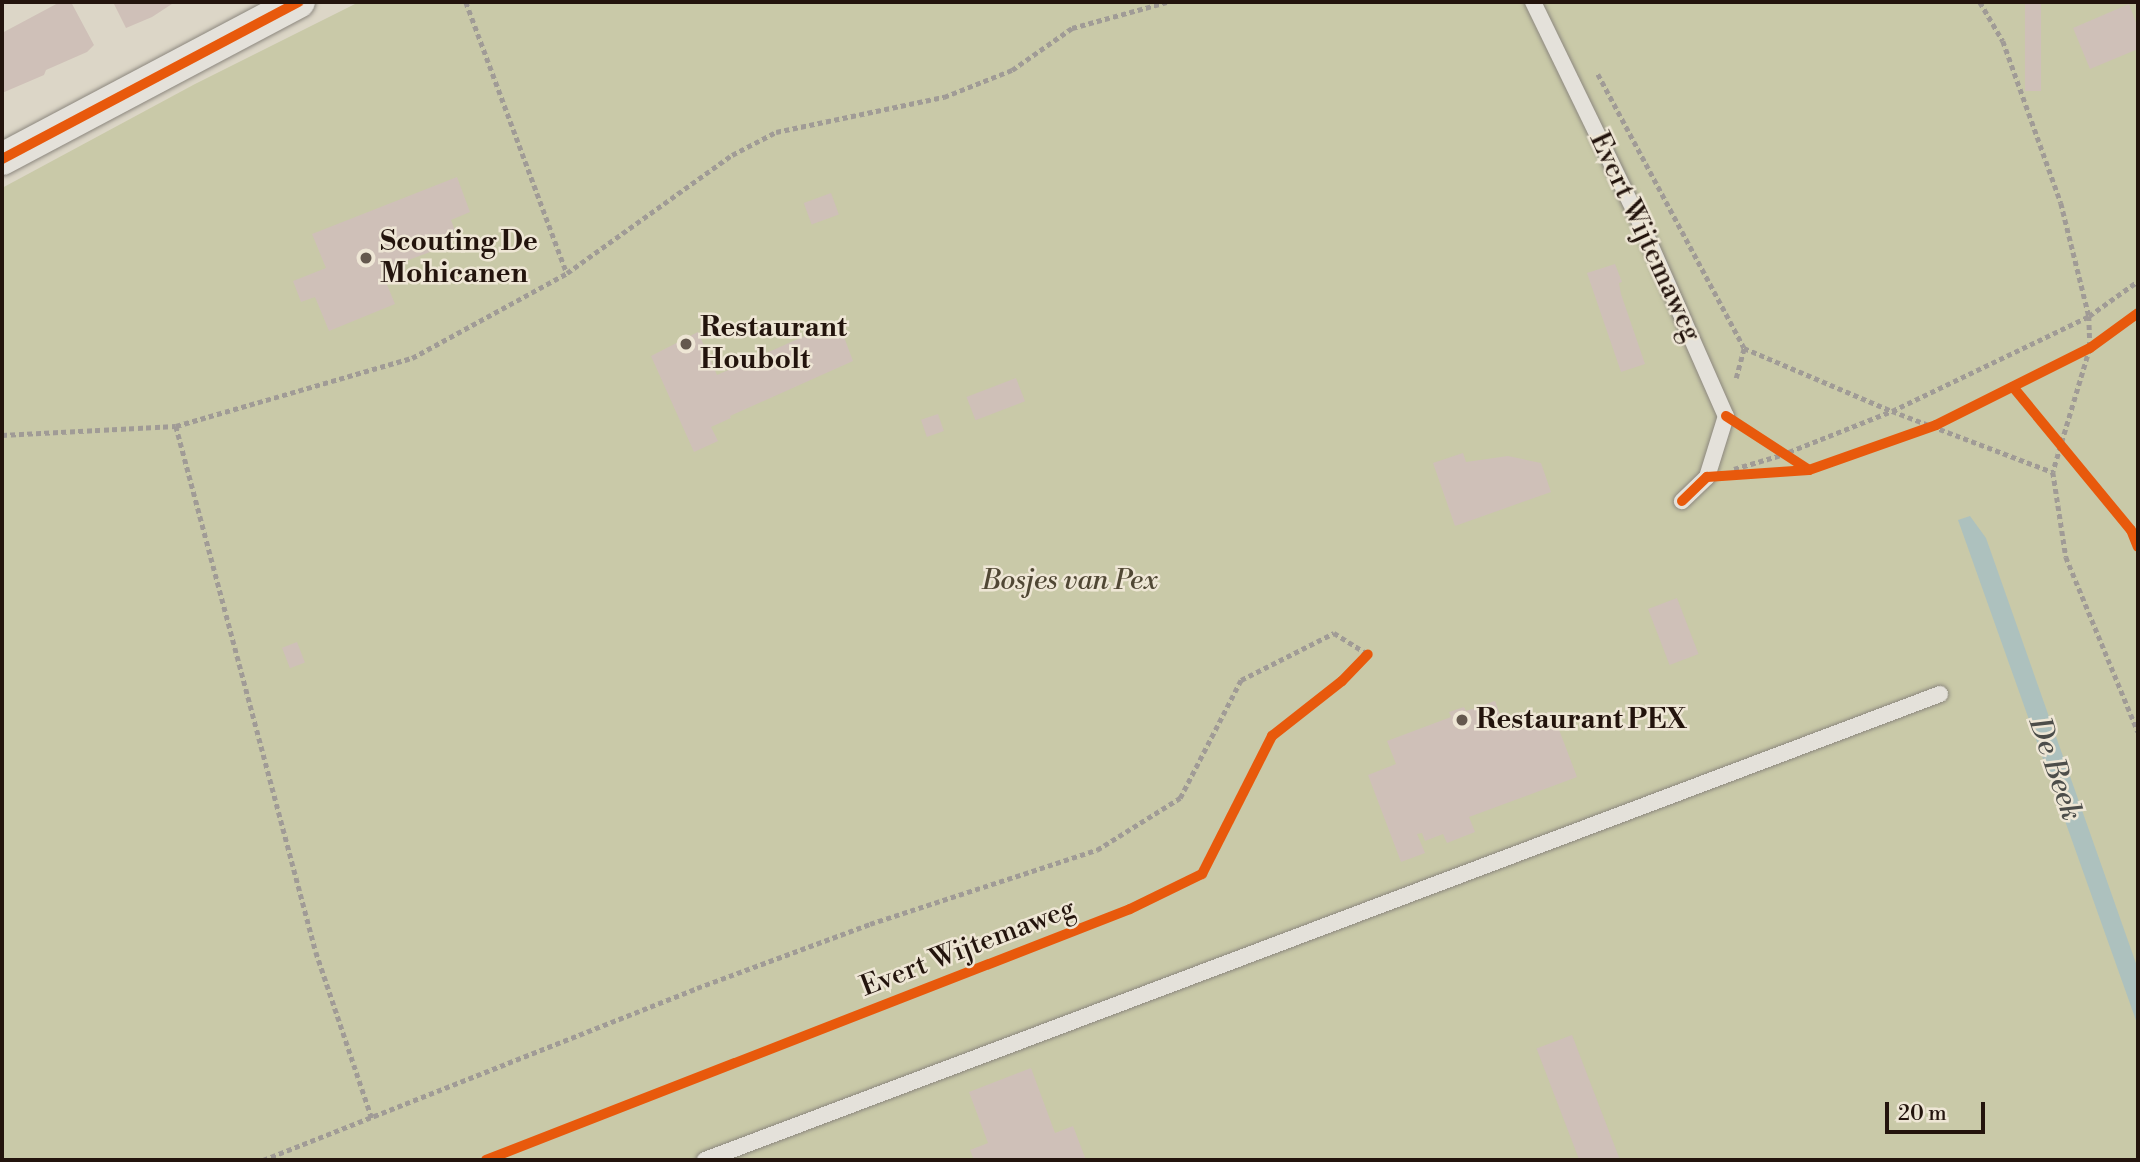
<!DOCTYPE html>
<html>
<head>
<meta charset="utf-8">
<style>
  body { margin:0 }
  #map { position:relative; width:2140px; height:1162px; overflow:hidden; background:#dcd6c7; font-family:"Libre Bodoni",serif }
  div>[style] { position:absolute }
  .green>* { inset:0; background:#c9c9a8 }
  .water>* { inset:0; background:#adc1be }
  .building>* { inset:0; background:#cfc0b8; transform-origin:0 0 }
  .path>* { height:4.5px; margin-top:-2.25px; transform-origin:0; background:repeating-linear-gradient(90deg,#a09b96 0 5px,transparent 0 8.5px) }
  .roads { filter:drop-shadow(0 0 2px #8c877e) drop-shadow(0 0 2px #8c877e) }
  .lane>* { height:16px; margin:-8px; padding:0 8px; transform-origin:8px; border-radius:8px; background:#e4e1da }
  .street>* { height:32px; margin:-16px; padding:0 16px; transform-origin:16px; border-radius:16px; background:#e4e1da }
  .cycleway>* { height:10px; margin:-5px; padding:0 5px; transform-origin:5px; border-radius:5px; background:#e8590c }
  .dots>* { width:19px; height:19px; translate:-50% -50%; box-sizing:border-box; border:4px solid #eee6d5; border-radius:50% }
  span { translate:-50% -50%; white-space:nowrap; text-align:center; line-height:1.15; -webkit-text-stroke:5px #eee6d5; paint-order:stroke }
  .street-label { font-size:28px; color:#23140d }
  .poi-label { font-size:28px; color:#23140d; font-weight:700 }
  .left { translate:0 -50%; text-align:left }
  .park-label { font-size:28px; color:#504734; font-style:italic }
  .water-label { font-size:30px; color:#4c4d4a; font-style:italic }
  .frame { position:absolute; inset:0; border:4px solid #23140d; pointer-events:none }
  .scale { position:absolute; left:1885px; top:1102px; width:100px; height:32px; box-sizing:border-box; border:4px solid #23140d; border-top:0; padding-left:9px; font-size:21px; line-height:24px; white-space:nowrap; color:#23140d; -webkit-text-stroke:5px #eee6d5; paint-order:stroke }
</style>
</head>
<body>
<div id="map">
  <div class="green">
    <i style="clip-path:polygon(359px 2px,2138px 2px,2138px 1160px,2px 1160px,2px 188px,195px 84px)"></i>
  </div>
  <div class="water">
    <i style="clip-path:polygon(1970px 516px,1986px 538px,2138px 969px,2138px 1026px,1958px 520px)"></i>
  </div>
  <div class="building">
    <i style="clip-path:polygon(60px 2px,71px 2px,94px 45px,87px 52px,46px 70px,44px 75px,2px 93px,2px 33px)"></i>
    <i style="clip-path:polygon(113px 2px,175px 2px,152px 17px,126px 28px)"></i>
    <i style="left:2025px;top:2px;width:16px;height:89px"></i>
    <i style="clip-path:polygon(2129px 4px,2138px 28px,2138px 49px,2090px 69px,2073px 28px)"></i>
    <i style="clip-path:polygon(457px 177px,470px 212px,451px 220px,458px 239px,443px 245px,444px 247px,381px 270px,395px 304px,329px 331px,315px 297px,301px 302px,293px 281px,326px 268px,312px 234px)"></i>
    <i style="left:831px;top:193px;width:23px;height:29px;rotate:70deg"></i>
    <i style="clip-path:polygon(1615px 264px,1622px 282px,1619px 283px,1621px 294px,1645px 364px,1621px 372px,1587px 273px)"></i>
    <i style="clip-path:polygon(838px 321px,853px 361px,730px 416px,731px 418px,711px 427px,718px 441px,694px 452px,651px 356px,698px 332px,717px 375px)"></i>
    <i style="left:1016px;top:378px;width:25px;height:53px;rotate:69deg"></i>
    <i style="left:938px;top:414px;width:18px;height:18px;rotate:71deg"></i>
    <i style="clip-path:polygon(1463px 453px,1466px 462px,1508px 456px,1541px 463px,1551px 492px,1455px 526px,1433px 463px)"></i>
    <i style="left:1677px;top:598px;width:60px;height:31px;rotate:69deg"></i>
    <i style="left:297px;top:642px;width:22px;height:16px;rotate:69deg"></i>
    <i style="clip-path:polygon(1495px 701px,1505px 729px,1517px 724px,1515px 717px,1531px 711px,1533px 718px,1552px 711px,1577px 777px,1469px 817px,1475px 832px,1447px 843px,1443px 834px,1425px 841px,1422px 833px,1417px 834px,1425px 853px,1401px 862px,1368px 775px,1396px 764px,1387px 741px,1451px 717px,1449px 712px,1464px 707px,1466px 711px)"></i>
    <i style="left:1572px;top:1035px;width:134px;height:38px;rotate:69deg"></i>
    <i style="clip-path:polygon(1031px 1068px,1055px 1133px,1073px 1126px,1086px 1160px,974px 1160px,970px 1150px,988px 1143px,969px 1092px)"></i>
  </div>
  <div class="path">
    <i style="left:466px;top:2px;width:289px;rotate:69.6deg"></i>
    <i style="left:1980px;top:2px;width:45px;rotate:59.5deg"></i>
    <i style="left:2003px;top:41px;width:172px;rotate:70.3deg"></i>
    <i style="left:2061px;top:203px;width:116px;rotate:76.1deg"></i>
    <i style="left:2089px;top:316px;width:32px;rotate:88deg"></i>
    <i style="left:2090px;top:348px;width:129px;rotate:106.6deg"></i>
    <i style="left:2053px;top:472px;width:86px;rotate:81.3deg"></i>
    <i style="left:2066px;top:557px;width:189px;rotate:67.6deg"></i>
    <i style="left:1598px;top:74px;width:310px;rotate:61.9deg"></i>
    <i style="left:1744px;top:348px;width:161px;rotate:23.1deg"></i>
    <i style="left:1892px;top:411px;width:172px;rotate:20.8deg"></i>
    <i style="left:1736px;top:378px;width:31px;rotate:-75deg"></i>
    <i style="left:176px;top:426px;width:544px;rotate:75.1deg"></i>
    <i style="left:316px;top:952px;width:175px;rotate:71.4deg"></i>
    <i style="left:2px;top:435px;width:174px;rotate:-3deg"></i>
    <i style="left:176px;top:426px;width:246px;rotate:-16.1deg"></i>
    <i style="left:412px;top:358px;width:177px;rotate:-28.7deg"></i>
    <i style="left:567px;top:273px;width:203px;rotate:-35.6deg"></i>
    <i style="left:732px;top:155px;width:50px;rotate:-27.6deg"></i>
    <i style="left:776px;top:132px;width:172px;rotate:-11.8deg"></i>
    <i style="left:944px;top:97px;width:73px;rotate:-21.7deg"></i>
    <i style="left:1012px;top:70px;width:73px;rotate:-35deg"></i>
    <i style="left:1072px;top:28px;width:98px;rotate:-15.3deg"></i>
    <i style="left:1734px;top:469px;width:49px;rotate:-16.6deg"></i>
    <i style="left:1781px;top:455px;width:119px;rotate:-21.6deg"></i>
    <i style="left:1892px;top:411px;width:219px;rotate:-25.7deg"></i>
    <i style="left:2089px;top:316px;width:60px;rotate:-35.5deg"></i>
    <i style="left:263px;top:1160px;width:467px;rotate:-21.6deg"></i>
    <i style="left:697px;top:988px;width:184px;rotate:-20.3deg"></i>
    <i style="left:870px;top:924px;width:239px;rotate:-18.1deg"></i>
    <i style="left:1097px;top:850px;width:98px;rotate:-32.1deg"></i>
    <i style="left:1180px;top:798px;width:133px;rotate:-62.7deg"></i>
    <i style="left:1241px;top:680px;width:104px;rotate:-26.8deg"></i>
    <i style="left:1334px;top:633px;width:40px;rotate:32deg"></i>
  </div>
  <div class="roads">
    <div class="lane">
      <i style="left:1533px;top:2px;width:259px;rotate:64.1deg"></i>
      <i style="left:1646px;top:235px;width:198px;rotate:66.2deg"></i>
      <i style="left:1726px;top:416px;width:64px;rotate:107.3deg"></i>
      <i style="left:1707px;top:477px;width:35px;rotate:136deg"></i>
      <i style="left:705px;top:1160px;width:1320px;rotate:-20.67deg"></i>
    </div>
    <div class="street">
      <i style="left:2px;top:159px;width:336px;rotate:-27.9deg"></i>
    </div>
  </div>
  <div class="cycleway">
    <i style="left:2px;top:159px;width:336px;rotate:-27.9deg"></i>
    <i style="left:2013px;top:387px;width:185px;rotate:50.5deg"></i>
    <i style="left:2131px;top:530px;width:18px;rotate:68deg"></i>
    <i style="left:1726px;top:416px;width:99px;rotate:33deg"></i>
    <i style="left:1682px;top:501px;width:35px;rotate:-44deg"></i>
    <i style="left:1707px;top:477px;width:102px;rotate:-3.9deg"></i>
    <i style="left:1809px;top:470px;width:135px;rotate:-19.5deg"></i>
    <i style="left:1936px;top:425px;width:172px;rotate:-26.6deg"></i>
    <i style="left:2090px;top:348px;width:59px;rotate:-36.1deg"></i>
    <i style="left:486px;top:1160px;width:691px;rotate:-21.29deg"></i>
    <i style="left:1130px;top:909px;width:80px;rotate:-25.9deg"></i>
    <i style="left:1202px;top:874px;width:155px;rotate:-63.1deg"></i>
    <i style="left:1272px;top:736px;width:89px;rotate:-38.2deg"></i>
    <i style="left:1342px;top:681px;width:37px;rotate:-46deg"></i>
  </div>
  <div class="dots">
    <i style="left:366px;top:258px;background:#64584e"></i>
    <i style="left:686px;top:344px;background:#64584e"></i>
    <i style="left:1462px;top:720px;background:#64584e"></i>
  </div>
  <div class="street-label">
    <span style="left:1645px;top:237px;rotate:65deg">Evert Wijtemaweg</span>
    <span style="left:968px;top:948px;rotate:-21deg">Evert Wijtemaweg</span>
  </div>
  <div class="poi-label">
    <span class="left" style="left:380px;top:258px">Scouting De<br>Mohicanen</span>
    <span class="left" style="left:700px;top:344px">Restaurant<br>Houbolt</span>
    <span class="left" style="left:1476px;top:720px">Restaurant PEX</span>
  </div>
  <div class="park-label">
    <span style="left:1070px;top:581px">Bosjes van Pex</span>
  </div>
  <div class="water-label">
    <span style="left:2055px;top:769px;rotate:71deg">De Beek</span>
  </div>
  <div class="frame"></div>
  <div class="scale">20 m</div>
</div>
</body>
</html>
